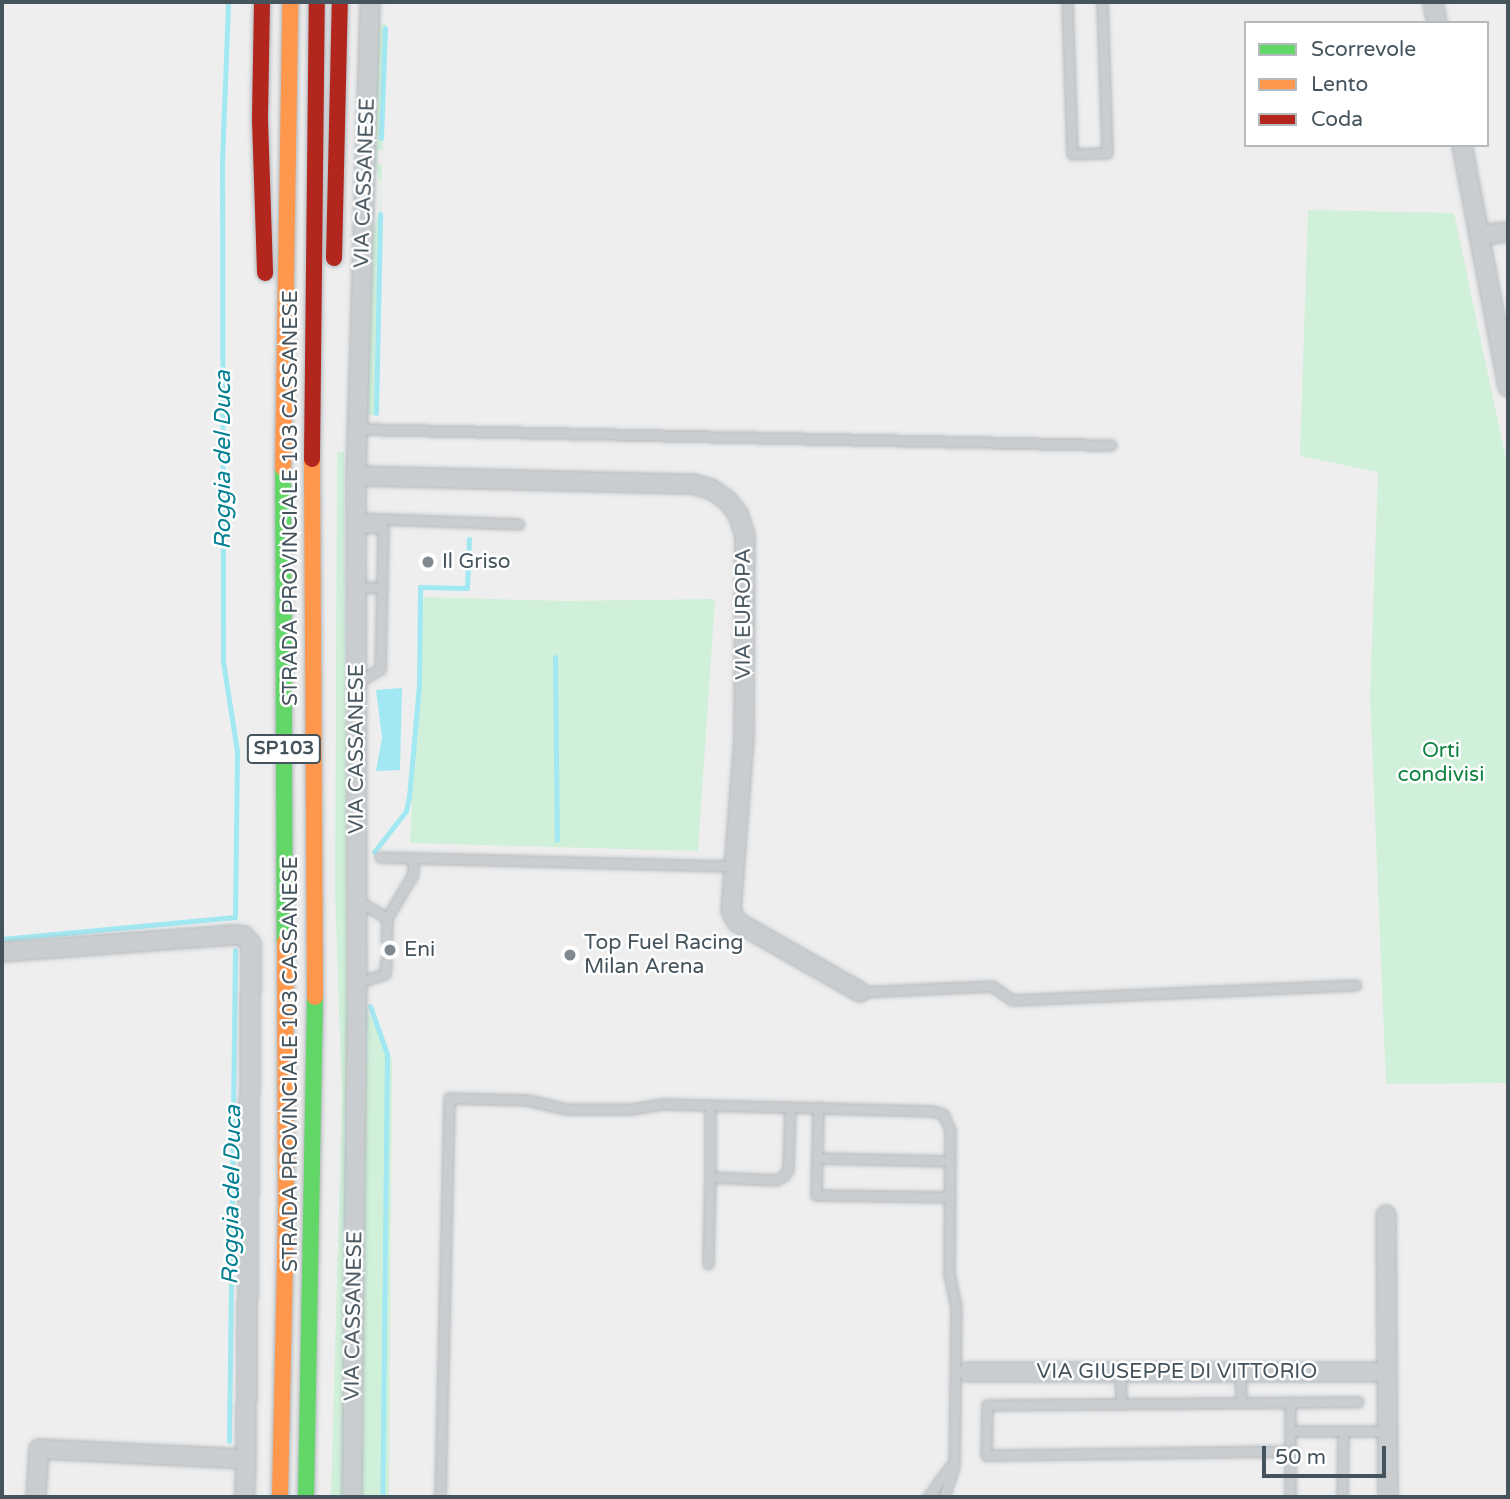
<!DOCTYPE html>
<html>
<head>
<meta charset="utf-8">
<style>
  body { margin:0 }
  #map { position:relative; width:1510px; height:1499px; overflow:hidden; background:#efeeee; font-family:"Varela Round",sans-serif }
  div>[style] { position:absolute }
  .green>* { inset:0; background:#d0f0da }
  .water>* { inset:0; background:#a1e8f2 }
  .stream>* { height:5px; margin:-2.5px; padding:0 2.5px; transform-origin:2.5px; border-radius:2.5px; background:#a1e8f2 }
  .roads { filter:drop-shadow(0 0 2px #b2b9be) drop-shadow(0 0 2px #b2b9be) }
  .lane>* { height:9px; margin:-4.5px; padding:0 4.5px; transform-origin:4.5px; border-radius:4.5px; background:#cacdcf }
  .street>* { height:18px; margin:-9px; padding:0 9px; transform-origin:9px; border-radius:9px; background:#cacdcf }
  .fast>* { height:16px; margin:-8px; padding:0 8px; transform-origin:8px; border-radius:8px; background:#63d668 }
  .slow>* { height:16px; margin:-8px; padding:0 8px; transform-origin:8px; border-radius:8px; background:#ff974d }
  .jam>* { height:16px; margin:-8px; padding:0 8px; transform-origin:8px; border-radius:8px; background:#b3261e }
  .dots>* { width:19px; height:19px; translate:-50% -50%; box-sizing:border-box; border:4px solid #fff; border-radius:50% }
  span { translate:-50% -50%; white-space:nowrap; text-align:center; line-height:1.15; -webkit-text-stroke:5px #fff; paint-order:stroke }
  .shield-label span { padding:2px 5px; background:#fff; border:2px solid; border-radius:5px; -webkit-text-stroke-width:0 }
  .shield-label { font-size:19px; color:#44535c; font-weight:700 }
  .street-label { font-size:21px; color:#44535c }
  .poi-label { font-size:21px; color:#44535c }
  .left { translate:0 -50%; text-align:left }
  .park-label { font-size:21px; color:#0f833f }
  .water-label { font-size:23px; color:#038092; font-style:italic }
  .frame { position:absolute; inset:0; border:4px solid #44535c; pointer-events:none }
  .legend { position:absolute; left:1244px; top:21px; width:245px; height:126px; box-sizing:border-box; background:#fff; border:2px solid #b4babe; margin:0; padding:9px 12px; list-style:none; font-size:21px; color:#44535c }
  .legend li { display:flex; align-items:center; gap:14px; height:35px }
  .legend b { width:35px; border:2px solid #b4babe }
  .scale { position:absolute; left:1262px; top:1446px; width:124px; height:32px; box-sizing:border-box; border:4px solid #44535c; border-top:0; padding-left:9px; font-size:21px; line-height:24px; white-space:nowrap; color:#44535c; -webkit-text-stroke:5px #fff; paint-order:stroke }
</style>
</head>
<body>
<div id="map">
  <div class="green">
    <i style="clip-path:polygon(386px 24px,383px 150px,378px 150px,377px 164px,382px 165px,378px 416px,367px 414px,372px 237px,380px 208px,381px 184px,374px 161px,378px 33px,380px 25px)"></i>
    <i style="clip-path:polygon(1308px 210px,1454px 213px,1508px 469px,1508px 1083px,1386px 1084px,1370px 696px,1378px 472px,1300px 456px)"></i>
    <i style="clip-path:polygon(337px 452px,344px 452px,347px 998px,354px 1007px,345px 1497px,331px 1497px,342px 1097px,335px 891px)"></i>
    <i style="clip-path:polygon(421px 597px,565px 601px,715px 599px,698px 851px,410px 843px)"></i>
    <i style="clip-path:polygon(365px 1006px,392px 1060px,389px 1497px,358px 1497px)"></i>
  </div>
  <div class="water">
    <i style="clip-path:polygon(402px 688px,400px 770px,376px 771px,382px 738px,376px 690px)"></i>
  </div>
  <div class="stream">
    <i style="left:381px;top:138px;width:110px;rotate:-87.9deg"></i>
    <i style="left:376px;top:413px;width:199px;rotate:-88.8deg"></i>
    <i style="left:555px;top:657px;width:183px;rotate:89.4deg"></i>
    <i style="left:374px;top:852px;width:52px;rotate:-52deg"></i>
    <i style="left:406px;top:811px;width:14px;rotate:-78deg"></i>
    <i style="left:409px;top:797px;width:111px;rotate:-84.9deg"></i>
    <i style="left:419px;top:686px;width:99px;rotate:-89.4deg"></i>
    <i style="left:420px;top:587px;width:47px;rotate:1.2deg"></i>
    <i style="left:467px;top:588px;width:49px;rotate:-87.7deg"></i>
    <i style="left:2px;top:939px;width:234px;rotate:-5.4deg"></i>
    <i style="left:235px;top:917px;width:166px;rotate:-89.3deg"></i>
    <i style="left:237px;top:751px;width:90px;rotate:-98.9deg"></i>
    <i style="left:223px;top:662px;width:501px;rotate:-90.11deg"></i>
    <i style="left:222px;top:161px;width:159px;rotate:-87.8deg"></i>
    <i style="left:370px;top:1006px;width:51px;rotate:70.5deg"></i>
    <i style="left:387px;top:1054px;width:443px;rotate:90.6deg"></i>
    <i style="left:229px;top:1441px;width:491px;rotate:-89.3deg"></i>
  </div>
  <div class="roads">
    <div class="lane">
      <i style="left:1067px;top:2px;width:152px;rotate:88.1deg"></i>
      <i style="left:1072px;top:154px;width:35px;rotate:-2deg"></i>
      <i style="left:1107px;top:153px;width:151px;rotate:-91.9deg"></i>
      <i style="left:357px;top:429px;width:754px;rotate:1.22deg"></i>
      <i style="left:356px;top:518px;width:163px;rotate:2.1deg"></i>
      <i style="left:356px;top:527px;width:27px;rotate:2deg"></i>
      <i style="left:383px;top:528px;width:141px;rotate:91.2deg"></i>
      <i style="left:380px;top:669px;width:28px;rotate:150deg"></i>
      <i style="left:356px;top:588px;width:26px;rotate:-2deg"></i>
      <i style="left:380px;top:857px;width:353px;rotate:1.5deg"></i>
      <i style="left:357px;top:900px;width:35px;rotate:31deg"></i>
      <i style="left:387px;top:918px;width:23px;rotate:92deg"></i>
      <i style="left:387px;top:918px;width:51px;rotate:-59.4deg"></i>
      <i style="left:413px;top:874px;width:16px;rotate:-90deg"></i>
      <i style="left:357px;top:983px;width:29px;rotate:-18deg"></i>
      <i style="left:385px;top:974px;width:14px;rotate:-86deg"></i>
      <i style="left:860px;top:992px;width:132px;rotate:-2.6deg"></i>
      <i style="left:992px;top:986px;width:24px;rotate:35deg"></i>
      <i style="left:1012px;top:1000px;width:344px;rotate:-2.5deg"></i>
      <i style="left:710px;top:1105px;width:72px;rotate:90deg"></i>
      <i style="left:710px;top:1177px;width:66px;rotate:2.6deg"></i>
      <i style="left:776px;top:1180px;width:9px;rotate:-27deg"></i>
      <i style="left:784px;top:1176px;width:8px;rotate:-60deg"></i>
      <i style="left:788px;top:1169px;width:62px;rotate:-88.2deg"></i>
      <i style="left:818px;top:1107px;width:88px;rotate:91.3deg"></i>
      <i style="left:816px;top:1195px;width:134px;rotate:0.9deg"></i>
      <i style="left:817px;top:1158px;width:133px;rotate:1.3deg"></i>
      <i style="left:708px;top:1264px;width:87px;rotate:-88.7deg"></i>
      <i style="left:1120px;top:1372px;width:32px;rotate:88deg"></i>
      <i style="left:1240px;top:1372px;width:31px;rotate:88deg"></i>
      <i style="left:1290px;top:1402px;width:95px;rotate:90deg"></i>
      <i style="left:1290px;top:1431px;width:97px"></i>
      <i style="left:1290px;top:1451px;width:304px;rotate:179.2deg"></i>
      <i style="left:986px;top:1455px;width:50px;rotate:-88.9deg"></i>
      <i style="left:987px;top:1405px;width:371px;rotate:-0.5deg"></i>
      <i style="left:440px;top:1497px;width:399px;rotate:-88.7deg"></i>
      <i style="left:449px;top:1098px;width:78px;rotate:1.5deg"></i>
      <i style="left:527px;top:1100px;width:40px;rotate:13deg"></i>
      <i style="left:566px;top:1109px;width:65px"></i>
      <i style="left:631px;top:1109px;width:31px;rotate:-9deg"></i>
      <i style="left:662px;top:1104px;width:270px;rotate:1.5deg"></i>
      <i style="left:932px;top:1111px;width:11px;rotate:15deg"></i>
      <i style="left:943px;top:1114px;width:17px;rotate:66deg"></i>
      <i style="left:950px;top:1130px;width:144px;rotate:90.4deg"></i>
      <i style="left:949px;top:1274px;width:34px;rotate:78deg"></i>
      <i style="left:956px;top:1307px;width:159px;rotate:90.7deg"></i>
      <i style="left:954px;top:1466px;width:33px;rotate:108deg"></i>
      <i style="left:928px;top:1497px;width:37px;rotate:-54deg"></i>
      <i style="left:1342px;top:1497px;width:66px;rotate:-89.1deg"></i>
    </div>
    <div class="street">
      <i style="left:1433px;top:2px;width:21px;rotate:79deg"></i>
      <i style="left:1462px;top:145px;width:246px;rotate:79.2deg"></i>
      <i style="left:1480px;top:235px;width:28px;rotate:-6deg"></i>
      <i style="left:356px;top:476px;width:337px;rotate:1.4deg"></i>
      <i style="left:693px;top:484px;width:19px;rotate:16deg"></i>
      <i style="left:711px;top:489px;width:19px;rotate:35deg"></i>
      <i style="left:727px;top:500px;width:18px;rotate:52deg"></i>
      <i style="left:738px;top:514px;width:23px;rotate:72deg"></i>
      <i style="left:745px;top:536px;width:202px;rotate:90.3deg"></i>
      <i style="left:744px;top:738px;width:173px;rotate:94.3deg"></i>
      <i style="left:731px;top:911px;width:13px;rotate:61deg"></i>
      <i style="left:737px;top:922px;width:142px;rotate:29.6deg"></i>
      <i style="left:2px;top:952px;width:235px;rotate:-4.2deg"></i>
      <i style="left:236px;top:935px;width:8px;rotate:7deg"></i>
      <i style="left:244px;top:936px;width:11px;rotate:49deg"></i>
      <i style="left:251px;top:944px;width:515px;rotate:90.56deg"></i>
      <i style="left:1386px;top:1215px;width:282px;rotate:89.6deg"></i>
      <i style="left:968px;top:1372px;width:419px"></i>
      <i style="left:36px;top:1497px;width:48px;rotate:-86.4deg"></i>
      <i style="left:39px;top:1449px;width:207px;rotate:2.8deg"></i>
      <i style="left:246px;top:1459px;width:38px;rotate:92deg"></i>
      <i style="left:352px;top:1497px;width:514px;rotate:-89.44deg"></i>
      <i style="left:357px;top:983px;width:507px;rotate:-90.11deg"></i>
      <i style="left:356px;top:476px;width:474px;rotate:-88.3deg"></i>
    </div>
    <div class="fast">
      <i style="left:283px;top:468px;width:474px;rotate:89.8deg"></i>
      <i style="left:306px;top:1497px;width:500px;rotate:-88.97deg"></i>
    </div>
    <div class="slow">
      <i style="left:312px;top:459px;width:538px;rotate:89.68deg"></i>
      <i style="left:283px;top:468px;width:466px;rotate:-89.1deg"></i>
      <i style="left:280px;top:1497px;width:284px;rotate:-88.8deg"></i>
      <i style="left:286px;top:1213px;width:271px;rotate:-90.2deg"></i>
    </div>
    <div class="jam">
      <i style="left:262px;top:2px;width:118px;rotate:91deg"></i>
      <i style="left:260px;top:120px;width:153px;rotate:88.1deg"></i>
      <i style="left:334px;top:258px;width:256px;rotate:-88.7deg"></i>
      <i style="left:312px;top:459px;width:457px;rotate:-89.4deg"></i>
    </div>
  </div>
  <div class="dots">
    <i style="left:428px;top:562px;background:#80898f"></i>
    <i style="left:390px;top:950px;background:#80898f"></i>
    <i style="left:570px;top:955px;background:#80898f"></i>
  </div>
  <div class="shield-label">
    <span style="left:284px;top:749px">SP103</span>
  </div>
  <div class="street-label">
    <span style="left:365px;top:183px;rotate:-88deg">VIA CASSANESE</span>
    <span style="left:291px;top:498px;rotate:-90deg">STRADA PROVINCIALE 103 CASSANESE</span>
    <span style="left:744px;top:614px;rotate:-90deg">VIA EUROPA</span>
    <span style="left:357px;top:749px;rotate:-90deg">VIA CASSANESE</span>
    <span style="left:291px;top:1064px;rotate:-90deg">STRADA PROVINCIALE 103 CASSANESE</span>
    <span style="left:354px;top:1316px;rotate:-89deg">VIA CASSANESE</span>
    <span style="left:1177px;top:1372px">VIA GIUSEPPE DI VITTORIO</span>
  </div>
  <div class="poi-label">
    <span class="left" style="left:442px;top:562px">Il Griso</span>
    <span class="left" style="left:584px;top:955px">Top Fuel Racing<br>Milan Arena</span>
    <span class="left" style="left:404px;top:950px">Eni</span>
  </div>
  <div class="park-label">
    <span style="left:1441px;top:763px">Orti<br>condivisi</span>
  </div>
  <div class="water-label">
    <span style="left:223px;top:460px;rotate:-90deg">Roggia del Duca</span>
    <span style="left:232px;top:1195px;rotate:-89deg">Roggia del Duca</span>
  </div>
  <div class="frame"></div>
  <ul class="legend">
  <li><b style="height:9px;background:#63d668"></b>Scorrevole</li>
  <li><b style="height:9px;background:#ff974d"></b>Lento</li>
  <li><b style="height:9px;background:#b3261e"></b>Coda</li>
  </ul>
  <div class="scale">50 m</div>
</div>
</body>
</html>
